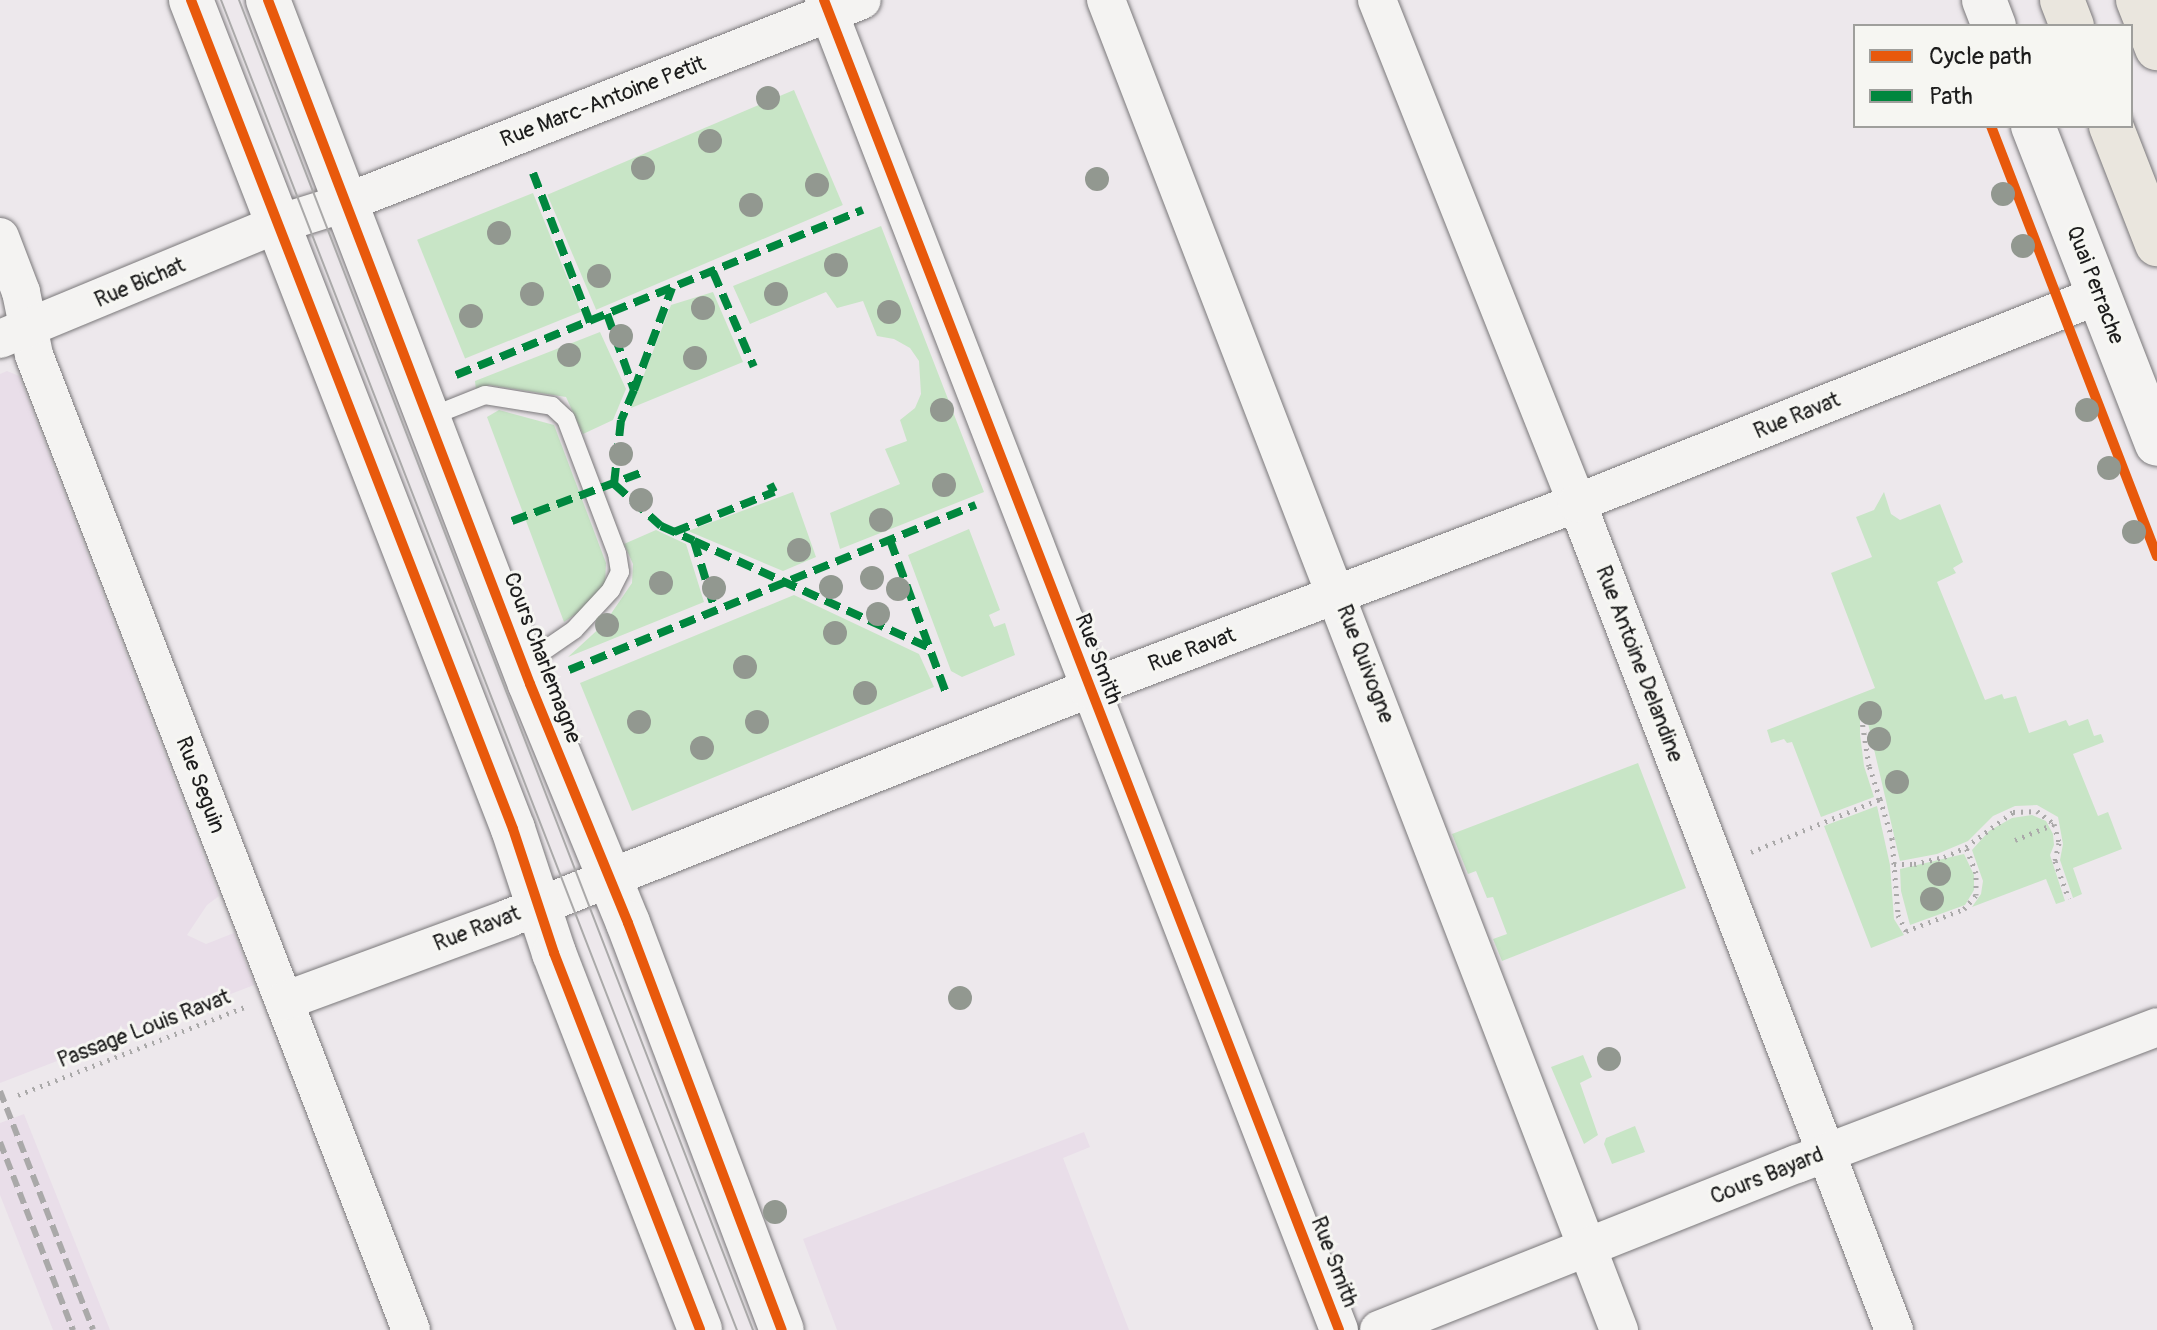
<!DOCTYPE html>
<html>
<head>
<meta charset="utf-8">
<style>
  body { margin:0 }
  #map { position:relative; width:2157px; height:1330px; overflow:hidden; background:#ede8ec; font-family:Pangolin,sans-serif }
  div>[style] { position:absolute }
  .built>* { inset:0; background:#e9dee9 }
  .green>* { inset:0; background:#c8e5c6; transform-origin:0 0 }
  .path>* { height:5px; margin-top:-2.5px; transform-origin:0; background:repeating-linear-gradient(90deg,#aaa9a9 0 2px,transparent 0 8px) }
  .roads { filter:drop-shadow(0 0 2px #7a787a) drop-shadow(0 0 2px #7a787a) }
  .service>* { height:18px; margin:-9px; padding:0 9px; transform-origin:9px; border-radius:9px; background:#f4f3f2 }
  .minor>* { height:38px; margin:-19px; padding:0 19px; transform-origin:19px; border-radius:19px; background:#f4f3f2 }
  .tertiary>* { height:44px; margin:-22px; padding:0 22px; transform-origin:22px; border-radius:22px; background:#f4f3f2 }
  .trunk>* { height:44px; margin:-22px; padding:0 22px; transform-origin:22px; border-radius:22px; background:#eae6de }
  .tram>* { height:2px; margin:-1px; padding:0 1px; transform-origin:1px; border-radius:1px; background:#aaa9a9 }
  .rail>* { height:6px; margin-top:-3px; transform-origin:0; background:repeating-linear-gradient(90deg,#aaa9a9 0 12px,transparent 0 18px) }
  .quiet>* { height:8px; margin-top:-4px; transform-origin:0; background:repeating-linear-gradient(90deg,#00873e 0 16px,transparent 0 24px) }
  .cycleway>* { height:10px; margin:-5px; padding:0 5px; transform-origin:5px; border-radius:5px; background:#e8590c }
  .trees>* { width:24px; height:24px; margin:-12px; border-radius:50%; background:#929890 }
  span { translate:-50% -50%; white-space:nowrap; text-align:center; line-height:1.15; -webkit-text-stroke:6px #f6f6f2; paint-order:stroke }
  .street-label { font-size:22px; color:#1c1c1c }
  .legend { position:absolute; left:1853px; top:24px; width:280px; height:104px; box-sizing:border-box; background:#f6f6f2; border:2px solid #9f9f9c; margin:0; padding:10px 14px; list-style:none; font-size:24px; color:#1c1c1c }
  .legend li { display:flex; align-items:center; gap:16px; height:40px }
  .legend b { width:40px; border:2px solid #9f9f9c }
</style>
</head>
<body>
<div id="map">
  <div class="built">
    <i style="clip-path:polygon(7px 371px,19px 376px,219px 896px,207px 905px,187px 935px,206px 944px,234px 933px,254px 985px,0 1083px,0 374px)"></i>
    <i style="clip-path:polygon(24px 1114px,110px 1330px,53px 1330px,0 1195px,0 1123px)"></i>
    <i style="clip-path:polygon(1084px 1132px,1090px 1147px,1063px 1158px,1129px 1330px,837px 1330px,803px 1239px)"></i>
  </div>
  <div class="green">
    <i style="left:794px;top:90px;width:125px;height:268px;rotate:67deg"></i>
    <i style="left:533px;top:193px;width:128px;height:125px;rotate:68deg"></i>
    <i style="clip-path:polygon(881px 226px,984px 492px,840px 549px,830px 513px,900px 484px,885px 449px,907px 441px,900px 420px,915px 408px,921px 394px,919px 361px,910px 348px,894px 339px,877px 336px,863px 301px,837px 308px,826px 292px,750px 324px,733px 286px)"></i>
    <i style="clip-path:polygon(713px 292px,743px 362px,631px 408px,671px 305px)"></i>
    <i style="clip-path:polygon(600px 332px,626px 389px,613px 420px,583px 434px,566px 397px,489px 385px,476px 390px,475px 381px)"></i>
    <i style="clip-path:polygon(499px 410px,554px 425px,606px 563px,605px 584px,585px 608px,564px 622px,487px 417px)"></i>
    <i style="clip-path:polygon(793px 492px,816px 557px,783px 571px,688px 531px)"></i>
    <i style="clip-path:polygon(1884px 492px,1891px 514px,1900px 520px,1940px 504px,1963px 562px,1953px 568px,1956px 573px,1937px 582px,1985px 700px,2002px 694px,2004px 699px,2016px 696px,2029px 733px,2066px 720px,2069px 726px,2088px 719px,2094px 736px,2101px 734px,2104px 742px,2073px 754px,2098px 816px,2108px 812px,2122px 849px,2073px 868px,2082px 894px,2073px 898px,2060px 860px,2063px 844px,2058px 817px,2037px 805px,2015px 806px,1993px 816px,1968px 841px,1937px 854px,1900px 861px,1867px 719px,1860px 719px,1860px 734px,1864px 766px,1874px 797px,1821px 817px,1792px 742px,1787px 743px,1784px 739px,1771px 743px,1767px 730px,1875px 688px,1831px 573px,1872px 557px,1856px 517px,1874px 510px)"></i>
    <i style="clip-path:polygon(969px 529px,1000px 610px,989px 615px,994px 627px,1005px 623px,1015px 655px,962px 677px,951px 671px,908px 555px)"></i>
    <i style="clip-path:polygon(656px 530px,686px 544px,704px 602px,568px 657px,604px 624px,632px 583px,633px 564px,624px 544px)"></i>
    <i style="clip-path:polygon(794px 595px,919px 654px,934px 687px,632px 811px,580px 683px)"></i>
    <i style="clip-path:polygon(1638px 763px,1686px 888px,1502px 961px,1493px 939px,1507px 934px,1493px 897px,1487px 898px,1476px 871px,1468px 874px,1452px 834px)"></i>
    <i style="clip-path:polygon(1877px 806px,1890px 865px,1894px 919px,1904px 935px,1871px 948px,1824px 826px)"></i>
    <i style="clip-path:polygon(2032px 815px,2046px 821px,2053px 834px,2054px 845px,2050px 855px,2065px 901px,2056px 904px,2046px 879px,1972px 907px,1981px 894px,1983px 881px,1972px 850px,1989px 831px,2012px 818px)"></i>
    <i style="clip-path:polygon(1964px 854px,1974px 875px,1974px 890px,1965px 905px,1910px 925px,1901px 891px,1900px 869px)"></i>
    <i style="clip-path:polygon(1583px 1055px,1592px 1077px,1580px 1083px,1598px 1135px,1584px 1144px,1551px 1067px)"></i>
    <i style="clip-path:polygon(1635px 1126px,1645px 1152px,1612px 1164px,1604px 1144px,1606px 1138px)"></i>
  </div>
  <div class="path">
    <i style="left:1880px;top:799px;width:41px;rotate:72.9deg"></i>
    <i style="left:1892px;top:838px;width:77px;rotate:85.5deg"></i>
    <i style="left:1898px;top:915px;width:18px;rotate:63deg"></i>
    <i style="left:1906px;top:931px;width:62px;rotate:-20.8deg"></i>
    <i style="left:1964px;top:909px;width:18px;rotate:-49deg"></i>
    <i style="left:1976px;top:895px;width:22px;rotate:-90deg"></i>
    <i style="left:1976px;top:873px;width:28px;rotate:-111deg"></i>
    <i style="left:2015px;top:840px;width:42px;rotate:-22.3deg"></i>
    <i style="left:1751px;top:852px;width:139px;rotate:-22.3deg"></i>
    <i style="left:1880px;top:799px;width:35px;rotate:-108deg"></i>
    <i style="left:1869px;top:766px;width:46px;rotate:-98.8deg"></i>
    <i style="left:1894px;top:864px;width:20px"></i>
    <i style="left:1914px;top:864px;width:31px;rotate:-13deg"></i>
    <i style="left:1944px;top:857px;width:24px;rotate:-24deg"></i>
    <i style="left:1966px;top:847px;width:59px;rotate:-36.7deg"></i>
    <i style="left:2013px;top:812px;width:24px;rotate:-2deg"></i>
    <i style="left:2037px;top:811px;width:21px;rotate:37deg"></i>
    <i style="left:2054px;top:824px;width:20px;rotate:75deg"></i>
    <i style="left:2059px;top:843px;width:18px;rotate:103deg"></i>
    <i style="left:2055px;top:861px;width:40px;rotate:69.8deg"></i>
    <i style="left:18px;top:1095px;width:246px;rotate:-21.2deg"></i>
  </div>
  <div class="roads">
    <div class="service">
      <i style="left:427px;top:418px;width:62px;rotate:-21.6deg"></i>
      <i style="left:485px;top:395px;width:68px;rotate:9.3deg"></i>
      <i style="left:552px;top:406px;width:19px;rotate:43deg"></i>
      <i style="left:566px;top:419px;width:143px;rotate:69.2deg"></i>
      <i style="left:617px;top:553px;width:19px;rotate:81deg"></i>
      <i style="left:620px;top:572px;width:20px;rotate:117deg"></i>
      <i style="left:611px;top:590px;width:54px;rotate:132.8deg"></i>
      <i style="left:574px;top:630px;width:62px;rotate:145.5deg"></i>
    </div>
    <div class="minor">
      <i style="left:824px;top:0;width:1426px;rotate:68.83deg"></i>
      <i style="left:1106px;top:0;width:1426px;rotate:68.91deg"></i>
      <i style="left:1377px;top:0;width:541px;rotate:68.32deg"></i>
      <i style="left:1577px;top:503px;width:886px;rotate:69.03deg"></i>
      <i style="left:0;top:237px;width:59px;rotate:69.1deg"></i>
      <i style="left:21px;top:292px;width:64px;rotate:78.3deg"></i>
      <i style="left:34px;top:355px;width:1045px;rotate:68.86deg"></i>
      <i style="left:0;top:339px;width:301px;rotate:-22.5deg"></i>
      <i style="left:278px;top:224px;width:70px;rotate:-17.4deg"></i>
      <i style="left:345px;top:203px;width:555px;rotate:-21.44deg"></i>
      <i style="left:284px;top:1001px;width:240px;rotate:-20.2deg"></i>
      <i style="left:509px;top:918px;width:623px;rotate:-21.58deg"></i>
      <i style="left:1088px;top:689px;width:523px;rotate:-20.83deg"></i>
      <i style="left:1577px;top:503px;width:562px;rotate:-21.73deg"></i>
      <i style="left:1379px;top:1330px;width:450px;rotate:-21.7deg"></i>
      <i style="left:1797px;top:1164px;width:385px;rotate:-20.8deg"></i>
    </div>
    <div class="tertiary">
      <i style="left:191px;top:0;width:889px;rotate:68.77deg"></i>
      <i style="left:513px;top:829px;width:131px;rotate:71.7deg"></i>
      <i style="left:554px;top:953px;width:404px;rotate:68.8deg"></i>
      <i style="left:268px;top:0;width:732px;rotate:69.04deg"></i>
      <i style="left:530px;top:684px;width:258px;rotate:67.7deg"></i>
      <i style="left:628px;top:923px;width:435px;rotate:69.3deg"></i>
      <i style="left:1984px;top:0;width:28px;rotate:69deg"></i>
      <i style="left:2033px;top:126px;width:341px;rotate:68.7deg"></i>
    </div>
    <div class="trunk">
      <i style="left:2062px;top:0;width:28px;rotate:69deg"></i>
      <i style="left:2138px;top:0;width:52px;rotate:68.4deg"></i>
      <i style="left:2111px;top:126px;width:127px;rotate:68.7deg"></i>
    </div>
  </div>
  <div class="tram">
    <i style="left:221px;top:0;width:1427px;rotate:68.8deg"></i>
    <i style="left:239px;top:0;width:1426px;rotate:68.87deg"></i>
  </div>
  <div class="rail">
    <i style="left:0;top:1091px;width:256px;rotate:68.7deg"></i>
    <i style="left:0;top:1142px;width:202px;rotate:68.8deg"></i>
  </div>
  <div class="quiet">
    <i style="left:533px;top:173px;width:160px;rotate:69.1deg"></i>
    <i style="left:713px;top:272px;width:103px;rotate:66.7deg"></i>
    <i style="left:607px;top:314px;width:81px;rotate:70.4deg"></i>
    <i style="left:634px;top:390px;width:33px;rotate:113deg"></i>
    <i style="left:621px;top:420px;width:64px;rotate:96.2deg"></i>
    <i style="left:614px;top:484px;width:63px;rotate:41.8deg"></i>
    <i style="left:661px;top:526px;width:36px;rotate:24deg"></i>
    <i style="left:694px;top:541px;width:72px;rotate:73.1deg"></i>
    <i style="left:456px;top:375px;width:439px;rotate:-22.1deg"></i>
    <i style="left:634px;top:390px;width:109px;rotate:-69.6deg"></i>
    <i style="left:512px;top:521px;width:140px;rotate:-20.5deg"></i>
    <i style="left:674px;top:532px;width:108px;rotate:-21.8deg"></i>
    <i style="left:774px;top:492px;width:9px;rotate:-117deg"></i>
    <i style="left:890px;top:540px;width:163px;rotate:69.9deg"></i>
    <i style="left:694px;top:541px;width:257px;rotate:24.4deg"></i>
    <i style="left:569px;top:670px;width:439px;rotate:-22.1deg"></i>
  </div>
  <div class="cycleway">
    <i style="left:191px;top:0;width:889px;rotate:68.77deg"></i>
    <i style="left:513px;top:829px;width:131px;rotate:71.7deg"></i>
    <i style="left:554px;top:953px;width:404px;rotate:68.8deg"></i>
    <i style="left:268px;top:0;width:732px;rotate:69.04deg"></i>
    <i style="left:530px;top:684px;width:258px;rotate:67.7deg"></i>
    <i style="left:628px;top:923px;width:435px;rotate:69.3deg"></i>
    <i style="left:824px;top:0;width:1426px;rotate:68.83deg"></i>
    <i style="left:1991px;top:126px;width:461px;rotate:68.9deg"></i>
  </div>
  <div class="trees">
    <i style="left:768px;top:98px"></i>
    <i style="left:710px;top:141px"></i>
    <i style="left:643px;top:168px"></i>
    <i style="left:1097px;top:179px"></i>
    <i style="left:817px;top:185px"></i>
    <i style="left:2003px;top:194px"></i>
    <i style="left:751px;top:205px"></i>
    <i style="left:499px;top:233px"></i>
    <i style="left:2023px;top:246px"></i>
    <i style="left:836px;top:265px"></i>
    <i style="left:599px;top:276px"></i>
    <i style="left:532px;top:294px"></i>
    <i style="left:776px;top:294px"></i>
    <i style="left:703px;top:308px"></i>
    <i style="left:889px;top:312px"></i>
    <i style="left:471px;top:316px"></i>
    <i style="left:621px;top:336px"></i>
    <i style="left:569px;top:355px"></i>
    <i style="left:695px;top:358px"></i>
    <i style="left:942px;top:410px"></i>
    <i style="left:2087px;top:410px"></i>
    <i style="left:621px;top:454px"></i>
    <i style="left:2109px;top:468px"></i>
    <i style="left:944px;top:485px"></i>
    <i style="left:641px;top:500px"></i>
    <i style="left:881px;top:520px"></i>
    <i style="left:2134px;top:532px"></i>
    <i style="left:799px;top:550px"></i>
    <i style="left:872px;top:578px"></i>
    <i style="left:661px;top:583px"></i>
    <i style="left:831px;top:587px"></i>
    <i style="left:714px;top:588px"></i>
    <i style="left:898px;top:589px"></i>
    <i style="left:878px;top:614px"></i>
    <i style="left:607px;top:625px"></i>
    <i style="left:835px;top:633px"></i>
    <i style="left:745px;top:667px"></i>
    <i style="left:865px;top:693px"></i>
    <i style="left:1870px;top:713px"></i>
    <i style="left:639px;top:722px"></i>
    <i style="left:757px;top:722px"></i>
    <i style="left:1879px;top:739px"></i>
    <i style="left:702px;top:748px"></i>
    <i style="left:1897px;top:782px"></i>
    <i style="left:1939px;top:874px"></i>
    <i style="left:1932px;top:899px"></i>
    <i style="left:960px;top:998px"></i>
    <i style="left:1609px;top:1059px"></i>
    <i style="left:775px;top:1212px"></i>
  </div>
  <div class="street-label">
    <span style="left:603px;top:102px;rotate:-21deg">Rue Marc-Antoine Petit</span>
    <span style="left:140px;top:283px;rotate:-23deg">Rue Bichat</span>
    <span style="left:2095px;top:285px;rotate:69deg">Quai Perrache</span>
    <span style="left:1797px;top:416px;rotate:-22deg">Rue Ravat</span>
    <span style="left:1192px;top:650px;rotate:-20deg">Rue Ravat</span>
    <span style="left:542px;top:658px;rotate:69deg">Cours Charlemagne</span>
    <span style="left:1098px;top:659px;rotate:69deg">Rue Smith</span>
    <span style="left:1365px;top:664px;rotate:69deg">Rue Quivogne</span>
    <span style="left:1639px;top:664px;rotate:69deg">Rue Antoine Delandine</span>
    <span style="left:200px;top:785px;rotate:69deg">Rue Seguin</span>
    <span style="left:477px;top:929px;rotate:-21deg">Rue Ravat</span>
    <span style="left:144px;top:1029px;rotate:-21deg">Passage Louis Ravat</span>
    <span style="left:1767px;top:1176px;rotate:-22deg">Cours Bayard</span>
    <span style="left:1334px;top:1262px;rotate:69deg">Rue Smith</span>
  </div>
  <ul class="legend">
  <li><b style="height:10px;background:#e8590c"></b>Cycle path</li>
  <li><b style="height:10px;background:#00873e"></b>Path</li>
  </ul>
</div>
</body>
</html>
